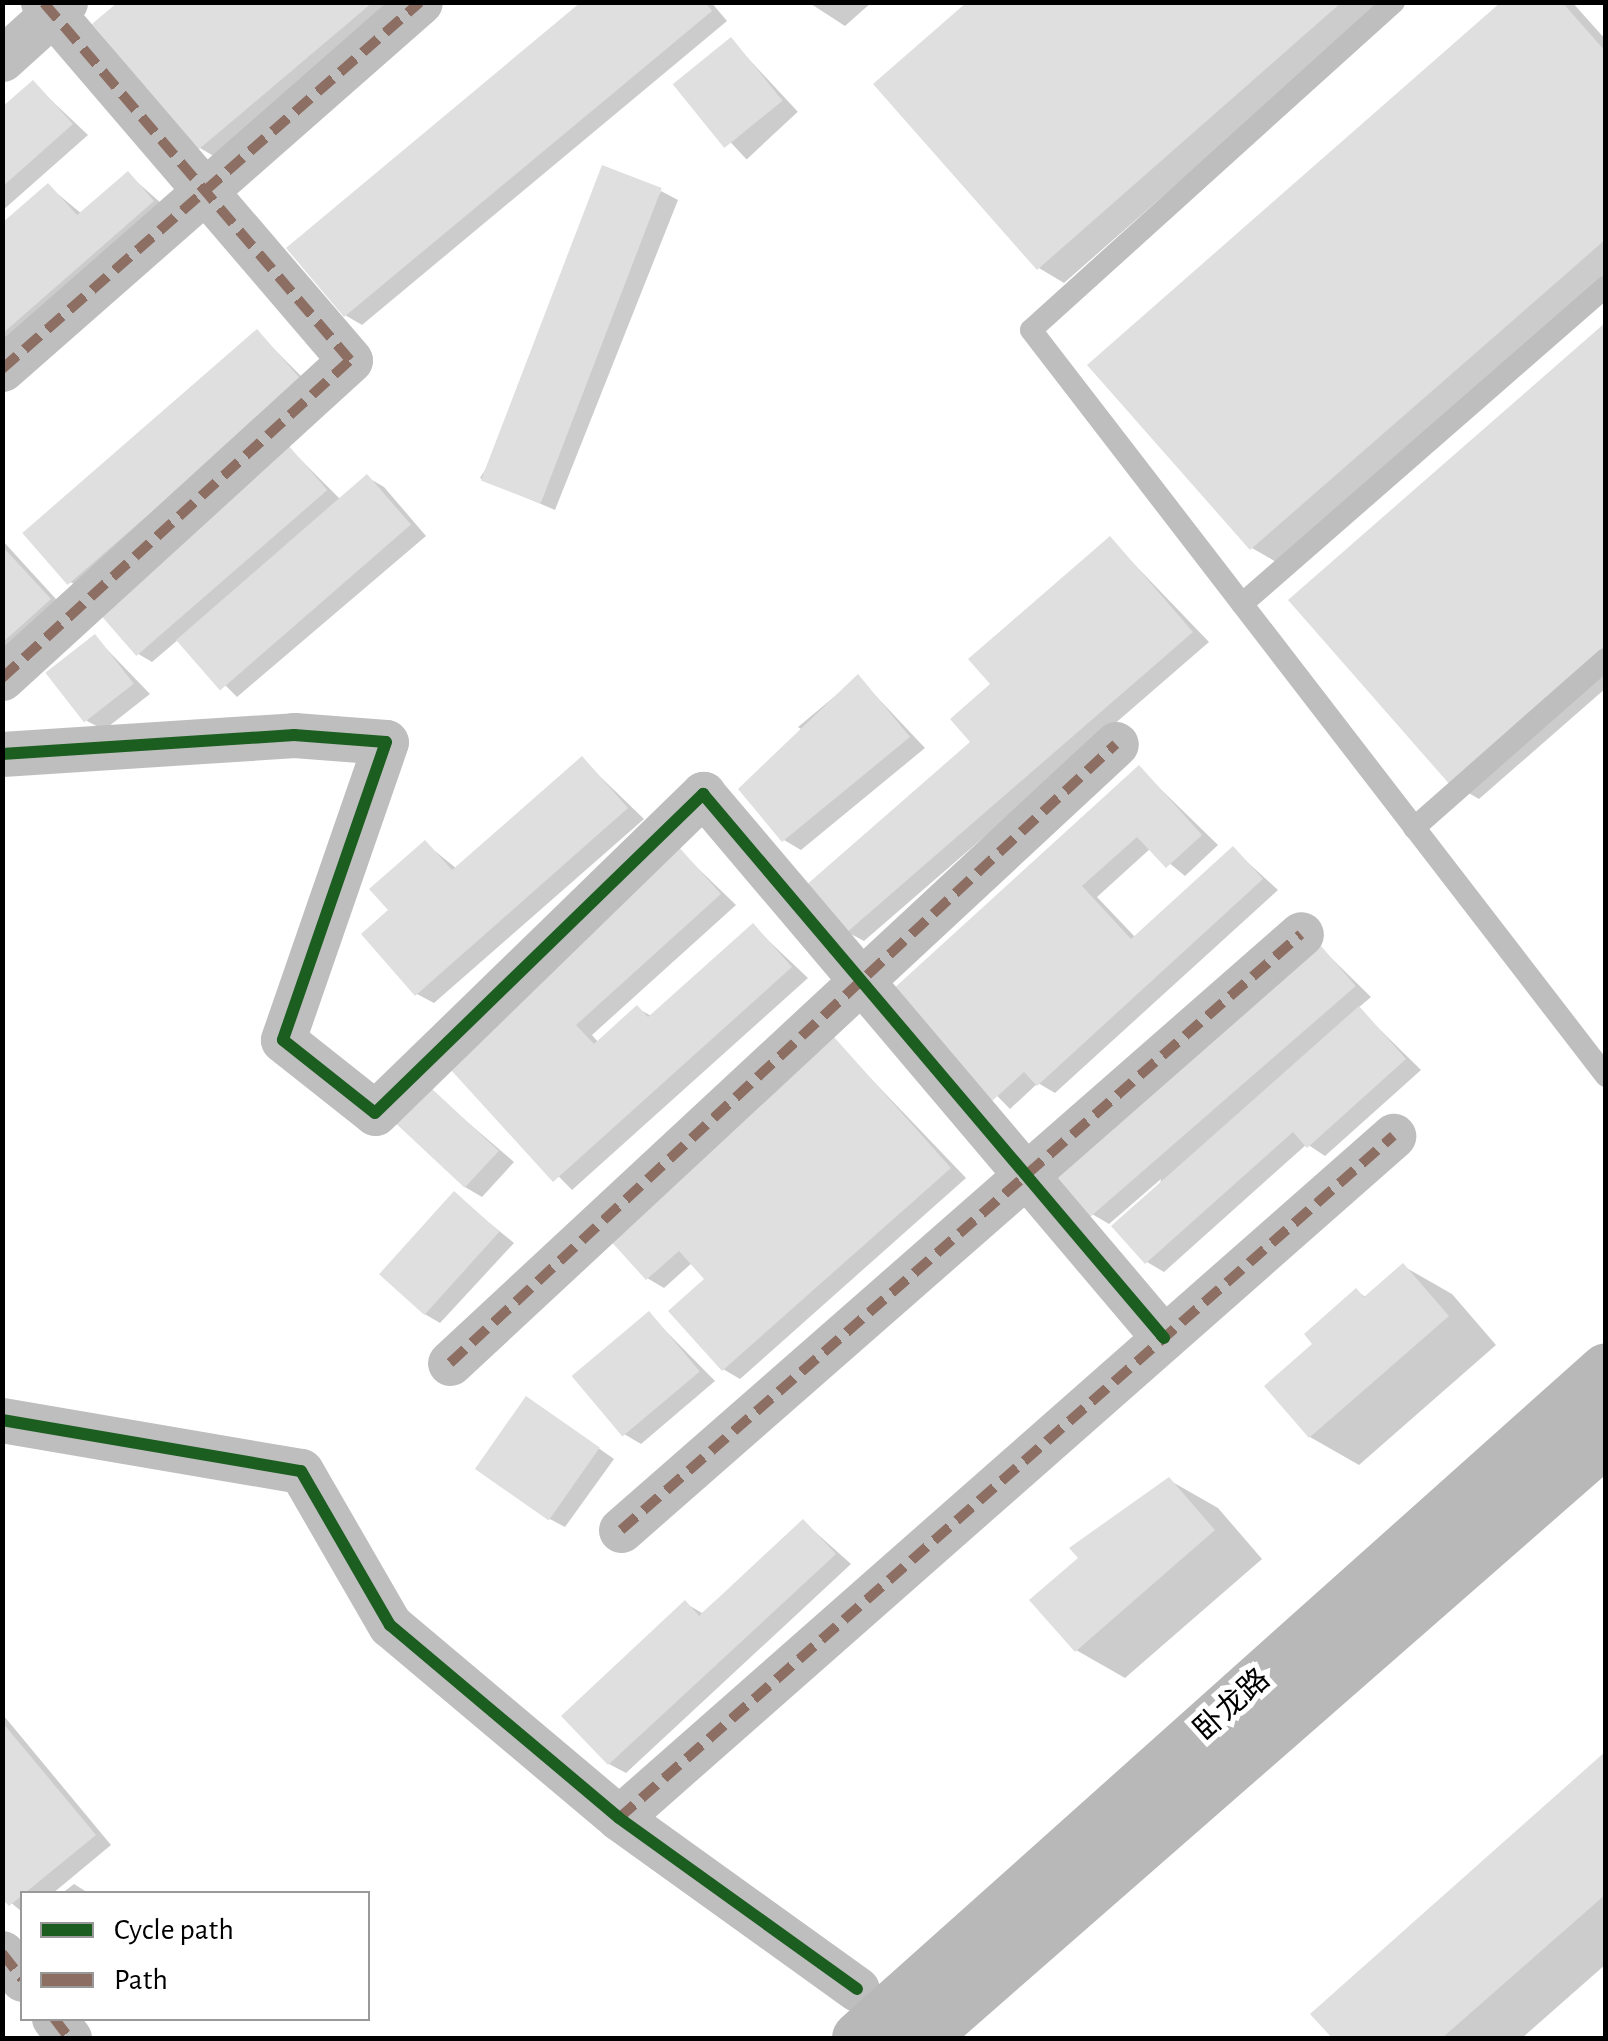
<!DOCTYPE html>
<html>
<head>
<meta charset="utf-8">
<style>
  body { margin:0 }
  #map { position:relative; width:1608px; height:2041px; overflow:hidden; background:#fff; font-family:"Alegreya Sans","Noto Sans SC",sans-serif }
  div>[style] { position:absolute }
  .shadow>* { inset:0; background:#0003; transform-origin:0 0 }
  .building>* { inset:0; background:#dfdfdf; transform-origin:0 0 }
  .service>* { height:22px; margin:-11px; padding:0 11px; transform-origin:11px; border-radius:11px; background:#bebebe }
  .minor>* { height:45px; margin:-22.5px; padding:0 22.5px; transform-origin:22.5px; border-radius:22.5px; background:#bebebe }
  .secondary>* { height:55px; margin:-27.5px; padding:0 27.5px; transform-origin:27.5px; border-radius:27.5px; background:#b8b8b8 }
  .quiet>* { height:10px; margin-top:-5px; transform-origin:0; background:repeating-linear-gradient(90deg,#8d6e63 0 20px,transparent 0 30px) }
  .cycleway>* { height:12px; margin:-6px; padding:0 6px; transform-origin:6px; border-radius:6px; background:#1b5e20 }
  span { translate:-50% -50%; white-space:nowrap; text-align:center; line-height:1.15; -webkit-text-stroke:10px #fff; paint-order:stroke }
  .street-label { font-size:30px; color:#000 }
  .frame { position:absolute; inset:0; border:5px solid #000; pointer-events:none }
  .legend { position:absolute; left:20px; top:1891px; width:350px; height:130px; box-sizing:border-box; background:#fff; border:2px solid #999; margin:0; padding:12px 18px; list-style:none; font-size:30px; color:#000 }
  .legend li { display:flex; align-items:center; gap:20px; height:50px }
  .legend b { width:50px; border:2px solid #999 }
</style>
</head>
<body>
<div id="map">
  <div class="shadow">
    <i style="clip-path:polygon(122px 2px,401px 2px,217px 158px,200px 148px)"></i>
    <i style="clip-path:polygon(585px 2px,711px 2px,727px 21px,362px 325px,345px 315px)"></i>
    <i style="clip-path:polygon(808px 2px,872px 2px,845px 26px)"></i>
    <i style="clip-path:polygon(971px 2px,1384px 2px,1064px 283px,1039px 268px)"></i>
    <i style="clip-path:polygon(1505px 2px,1572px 2px,1606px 40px,1606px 276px,1278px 563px,1252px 548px,1091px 365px)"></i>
    <i style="left:731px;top:40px;width:98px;height:70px;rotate:47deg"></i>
    <i style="clip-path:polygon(33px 83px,88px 135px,2px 211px,2px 110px)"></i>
    <i style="clip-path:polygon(128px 174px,170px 211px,2px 358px,2px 227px,48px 186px,82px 214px)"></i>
    <i style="clip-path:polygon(661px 191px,678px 200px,555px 510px,480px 478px)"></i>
    <i style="clip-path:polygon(1606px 325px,1606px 688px,1479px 799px,1453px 784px)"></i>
    <i style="clip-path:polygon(257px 332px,317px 392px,84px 590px,67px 580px)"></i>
    <i style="clip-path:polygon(283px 442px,341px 500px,367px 477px,384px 487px,426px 536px,237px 697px,179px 639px,152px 662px,135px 652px)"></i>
    <i style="clip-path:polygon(1110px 539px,1209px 642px,864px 941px,847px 932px,974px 743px,994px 685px)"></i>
    <i style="clip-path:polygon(2px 540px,66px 610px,2px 668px)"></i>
    <i style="clip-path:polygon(95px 637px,150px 694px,104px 730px,87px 721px)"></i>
    <i style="clip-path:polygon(858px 677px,925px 748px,801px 850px,784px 840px,809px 734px,798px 727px)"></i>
    <i style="clip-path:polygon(582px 759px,644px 819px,434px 1003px,417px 994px,391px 910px,425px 843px,457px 869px)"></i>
    <i style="clip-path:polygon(1139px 768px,1218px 845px,1185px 876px,1151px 848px,1097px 897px,1136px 938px,1233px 849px,1278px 890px,1055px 1093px,1038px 1083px,1010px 1109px,894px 991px)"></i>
    <i style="clip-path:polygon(677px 848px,736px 905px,592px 1035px,599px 1043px,637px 1008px,653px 1017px,753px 926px,808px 978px,572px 1190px,444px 1059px)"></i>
    <i style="clip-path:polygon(1322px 949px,1371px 997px,1358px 1008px,1421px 1070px,1325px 1156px,1307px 1144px,1164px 1272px,1147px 1262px,1161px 1179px,1109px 1224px,1092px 1214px)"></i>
    <i style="clip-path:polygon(834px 1040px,966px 1178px,740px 1379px,723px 1369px,708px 1279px,693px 1262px,664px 1288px,647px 1278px)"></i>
    <i style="clip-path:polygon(430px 1090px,514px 1162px,482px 1197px,465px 1187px)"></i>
    <i style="clip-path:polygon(454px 1194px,514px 1243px,440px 1323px,423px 1313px)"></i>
    <i style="clip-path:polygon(1403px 1266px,1452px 1294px,1496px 1345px,1359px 1465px,1310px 1437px,1316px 1344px,1356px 1291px,1366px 1297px)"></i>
    <i style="clip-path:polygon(649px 1314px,715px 1381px,641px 1444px,624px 1434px)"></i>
    <i style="clip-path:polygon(543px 1409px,614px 1459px,565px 1527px,548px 1518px)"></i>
    <i style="clip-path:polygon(1169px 1480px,1218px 1508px,1262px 1559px,1125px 1678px,1076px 1650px,1082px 1558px,1073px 1548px)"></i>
    <i style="clip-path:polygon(804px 1522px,851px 1564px,626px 1773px,609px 1764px,685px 1603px,702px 1613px)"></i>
    <i style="clip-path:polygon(4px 1716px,111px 1845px,52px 1894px,22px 1894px,22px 1912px,2px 1895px)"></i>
    <i style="clip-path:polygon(1606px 1754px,1606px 1964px,1522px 2038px,1335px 2038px,1313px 2014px)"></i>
    <i style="clip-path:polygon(74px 1884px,90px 1894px,61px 1894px)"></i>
  </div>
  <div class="building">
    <i style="clip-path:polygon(118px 2px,373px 2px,198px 150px,92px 24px)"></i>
    <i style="clip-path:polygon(581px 2px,705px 2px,712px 11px,344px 317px,286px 248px)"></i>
    <i style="clip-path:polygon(967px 2px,1342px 2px,1037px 270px,873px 84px)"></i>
    <i style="clip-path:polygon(1501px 2px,1562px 2px,1606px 52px,1606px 239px,1250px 550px,1087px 365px)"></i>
    <i style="left:731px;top:37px;width:82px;height:75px;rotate:51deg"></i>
    <i style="clip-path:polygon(33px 80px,73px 124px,2px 187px,2px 107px)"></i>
    <i style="left:602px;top:165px;width:64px;height:338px;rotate:21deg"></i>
    <i style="clip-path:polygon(128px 171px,154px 201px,2px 334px,2px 223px,48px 183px,77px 215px)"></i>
    <i style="clip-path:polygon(1606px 322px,1606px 651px,1451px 786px,1288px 600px)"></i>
    <i style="left:257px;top:329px;width:69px;height:311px;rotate:49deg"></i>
    <i style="left:282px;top:438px;width:69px;height:253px;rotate:49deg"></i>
    <i style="left:367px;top:474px;width:67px;height:253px;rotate:49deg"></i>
    <i style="clip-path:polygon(1110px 536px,1193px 632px,845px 934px,804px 887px,970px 742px,950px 719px,990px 684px,968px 659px)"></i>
    <i style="clip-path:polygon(2px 546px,51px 599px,2px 643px)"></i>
    <i style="left:95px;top:634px;width:63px;height:63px;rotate:52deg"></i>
    <i style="clip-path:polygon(858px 674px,910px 737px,782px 842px,738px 789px)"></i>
    <i style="clip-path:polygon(582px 756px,628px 808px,415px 996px,361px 934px,388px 910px,369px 889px,425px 840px,452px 870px)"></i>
    <i style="clip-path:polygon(1139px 765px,1202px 835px,1166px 868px,1137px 837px,1082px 886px,1131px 939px,1233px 846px,1263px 879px,1037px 1086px,1024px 1072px,992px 1101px,891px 991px)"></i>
    <i style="clip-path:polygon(677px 845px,721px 894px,576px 1025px,594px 1044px,637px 1005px,648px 1017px,753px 923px,792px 967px,553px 1182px,440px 1058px)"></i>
    <i style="left:1321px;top:946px;width:53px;height:352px;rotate:49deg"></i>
    <i style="clip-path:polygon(1359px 1006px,1406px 1059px,1307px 1148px,1293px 1132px,1145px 1264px,1111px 1226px)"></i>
    <i style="clip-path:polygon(834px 1037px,951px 1168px,722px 1371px,668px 1311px,704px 1279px,679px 1251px,646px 1280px,608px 1238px)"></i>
    <i style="left:430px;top:1087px;width:94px;height:50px;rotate:43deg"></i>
    <i style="left:454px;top:1191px;width:61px;height:112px;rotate:42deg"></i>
    <i style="clip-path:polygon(1403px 1263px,1449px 1316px,1309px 1438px,1264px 1386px,1312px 1344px,1304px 1334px,1356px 1288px,1364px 1297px)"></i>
    <i style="left:649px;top:1311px;width:79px;height:101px;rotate:50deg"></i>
    <i style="left:526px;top:1396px;width:90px;height:89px;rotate:35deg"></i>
    <i style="clip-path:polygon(1169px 1477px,1215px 1530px,1075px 1652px,1029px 1600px,1078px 1558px,1069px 1548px)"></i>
    <i style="clip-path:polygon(803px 1519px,836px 1554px,608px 1765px,561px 1716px,685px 1600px,699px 1616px)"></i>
    <i style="clip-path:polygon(2px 1722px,96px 1835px,9px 1906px,2px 1899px)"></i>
    <i style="clip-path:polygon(1606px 1751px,1606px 1894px,1442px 2038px,1332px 2038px,1310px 2014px)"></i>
  </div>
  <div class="service">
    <i style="left:1394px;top:2px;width:489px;rotate:137.9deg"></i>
    <i style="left:1031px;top:330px;width:942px;rotate:52.38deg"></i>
    <i style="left:1242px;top:604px;width:483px;rotate:-41.1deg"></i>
    <i style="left:1414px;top:828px;width:256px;rotate:-41.4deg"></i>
  </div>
  <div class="minor">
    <i style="left:2px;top:59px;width:85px;rotate:-42.1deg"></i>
    <i style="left:2px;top:369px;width:556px;rotate:-41.28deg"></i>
    <i style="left:2px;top:678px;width:471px;rotate:-42.4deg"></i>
    <i style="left:350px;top:360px;width:472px;rotate:-130.6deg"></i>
    <i style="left:2px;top:754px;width:293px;rotate:-3.7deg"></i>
    <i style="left:294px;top:735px;width:92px;rotate:4.4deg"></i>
    <i style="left:386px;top:742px;width:315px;rotate:109.1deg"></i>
    <i style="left:283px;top:1040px;width:117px;rotate:38.4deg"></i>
    <i style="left:375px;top:1113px;width:458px;rotate:-44.2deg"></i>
    <i style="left:703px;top:794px;width:713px;rotate:49.72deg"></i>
    <i style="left:450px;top:1363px;width:909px;rotate:-42.91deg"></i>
    <i style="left:2px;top:1420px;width:303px;rotate:9.7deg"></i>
    <i style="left:301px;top:1471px;width:178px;rotate:60deg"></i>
    <i style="left:390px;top:1625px;width:299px;rotate:40.1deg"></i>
    <i style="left:619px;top:1818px;width:293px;rotate:35.7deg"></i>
    <i style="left:621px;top:1530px;width:904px;rotate:-41.23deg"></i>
    <i style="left:619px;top:1818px;width:1032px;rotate:-41.38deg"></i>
    <i style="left:2px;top:1953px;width:33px;rotate:52deg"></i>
    <i style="left:54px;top:2018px;width:25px;rotate:53deg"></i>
  </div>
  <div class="secondary">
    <i style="left:859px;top:2038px;width:1002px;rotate:-41.8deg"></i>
    <i style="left:919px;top:2038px;width:913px;rotate:-41.18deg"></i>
  </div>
  <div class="quiet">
    <i style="left:2px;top:369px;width:556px;rotate:-41.28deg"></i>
    <i style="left:2px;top:678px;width:471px;rotate:-42.4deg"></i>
    <i style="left:350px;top:360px;width:472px;rotate:-130.6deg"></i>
    <i style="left:450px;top:1363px;width:909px;rotate:-42.91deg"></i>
    <i style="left:621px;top:1530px;width:904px;rotate:-41.23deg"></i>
    <i style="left:619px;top:1818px;width:1032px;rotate:-41.38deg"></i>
    <i style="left:2px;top:1953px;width:33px;rotate:52deg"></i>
    <i style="left:54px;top:2018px;width:25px;rotate:53deg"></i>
  </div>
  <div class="cycleway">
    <i style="left:2px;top:754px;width:293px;rotate:-3.7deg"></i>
    <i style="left:294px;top:735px;width:92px;rotate:4.4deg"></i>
    <i style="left:386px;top:742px;width:315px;rotate:109.1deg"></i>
    <i style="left:283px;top:1040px;width:117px;rotate:38.4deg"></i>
    <i style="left:375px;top:1113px;width:458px;rotate:-44.2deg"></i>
    <i style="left:703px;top:794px;width:713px;rotate:49.72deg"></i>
    <i style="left:2px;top:1420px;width:303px;rotate:9.7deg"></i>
    <i style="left:301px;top:1471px;width:178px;rotate:60deg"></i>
    <i style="left:390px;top:1625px;width:299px;rotate:40.1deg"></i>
    <i style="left:619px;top:1818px;width:293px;rotate:35.7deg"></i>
  </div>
  <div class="street-label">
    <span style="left:1232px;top:1705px;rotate:-42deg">卧龙路</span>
  </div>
  <div class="frame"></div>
  <ul class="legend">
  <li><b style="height:12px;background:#1b5e20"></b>Cycle path</li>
  <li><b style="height:12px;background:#8d6e63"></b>Path</li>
  </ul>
</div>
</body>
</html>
